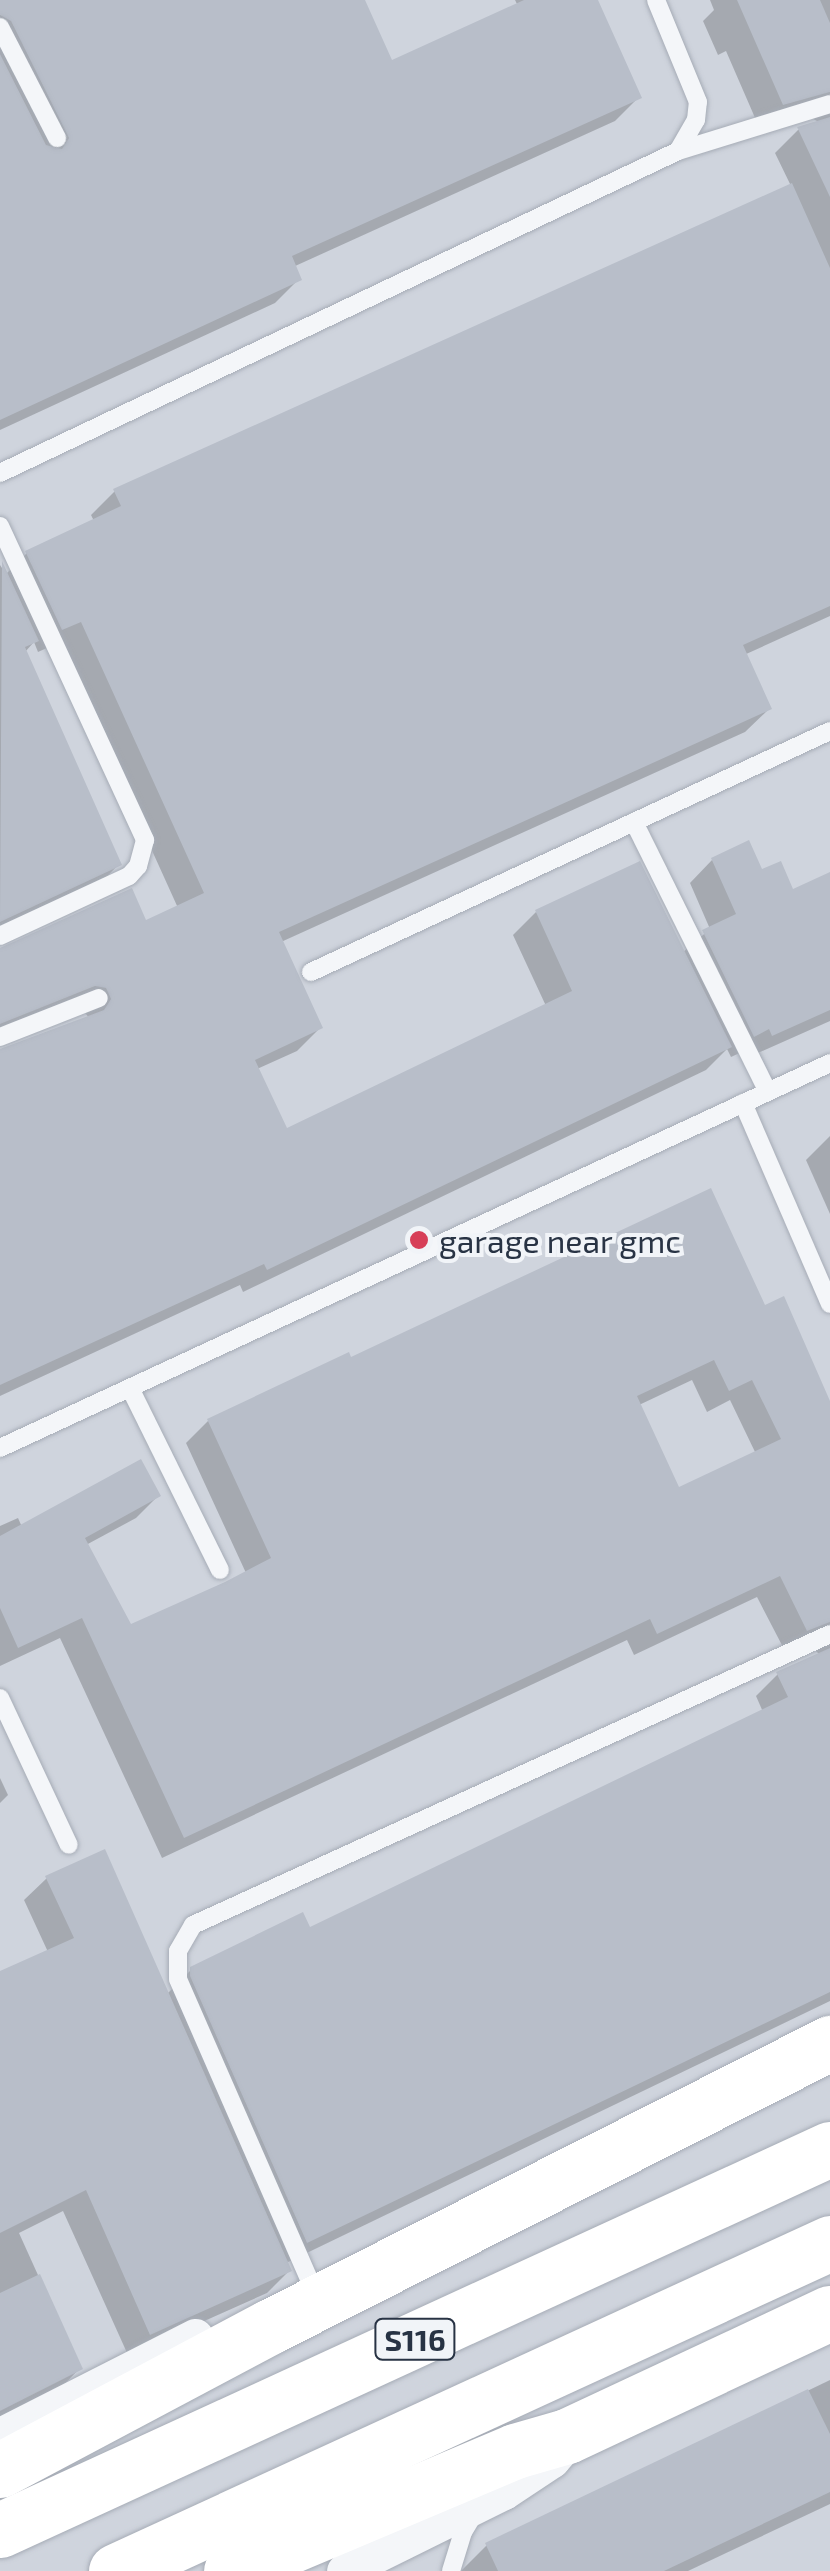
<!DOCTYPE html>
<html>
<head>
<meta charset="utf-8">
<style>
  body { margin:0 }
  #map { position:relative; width:830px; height:2571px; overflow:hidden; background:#e1e5eb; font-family:"Exo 2",sans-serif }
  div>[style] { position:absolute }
  .built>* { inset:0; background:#cfd4dd; transform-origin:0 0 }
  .shadow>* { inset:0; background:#0003 }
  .building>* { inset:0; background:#b8bec9 }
  .roads { filter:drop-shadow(0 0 2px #a6acb6) drop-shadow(0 0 2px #a6acb6) }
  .lane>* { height:18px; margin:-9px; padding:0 9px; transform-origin:9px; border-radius:9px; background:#f4f6f9 }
  .street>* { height:35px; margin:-17.5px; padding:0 17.5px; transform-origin:17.5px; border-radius:17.5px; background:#f4f6f9 }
  .primary>* { height:55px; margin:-27.5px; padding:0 27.5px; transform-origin:27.5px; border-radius:27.5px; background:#fff }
  .highway>* { height:55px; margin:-27.5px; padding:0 27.5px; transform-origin:27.5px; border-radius:27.5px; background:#fff }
  .dots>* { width:28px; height:28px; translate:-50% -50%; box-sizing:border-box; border:5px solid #f1f4f8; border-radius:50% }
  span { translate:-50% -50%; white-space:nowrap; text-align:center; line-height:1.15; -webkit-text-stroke:8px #f1f4f8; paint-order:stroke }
  .shield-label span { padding:2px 8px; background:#f1f4f8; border:2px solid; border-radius:8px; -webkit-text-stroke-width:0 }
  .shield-label { font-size:30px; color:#283344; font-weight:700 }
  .poi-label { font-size:32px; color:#283344 }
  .left { translate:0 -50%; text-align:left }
</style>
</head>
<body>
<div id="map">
  <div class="built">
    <i style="left:0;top:0;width:830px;height:2571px"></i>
  </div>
  <div class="shadow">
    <i style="clip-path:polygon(0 0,362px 0,391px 63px,518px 6px,515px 0,595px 0,639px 97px,615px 121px,293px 267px,299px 279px,275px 303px,0 430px)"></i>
    <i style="clip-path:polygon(710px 0,830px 0,830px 616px,744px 655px,769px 709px,745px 732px,281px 942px,320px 1028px,297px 1051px,257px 1069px,286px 1132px,546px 1006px,513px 935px,536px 912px,682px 953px,710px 929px,690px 883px,712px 860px,760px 872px,792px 892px,830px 875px,830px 1021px,749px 1057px,746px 1050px,731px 1057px,727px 1049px,706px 1070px,243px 1292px,240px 1285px,0 1396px,0 1050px,89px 1018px,83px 1010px,0 1036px,0 948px,145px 923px,178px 908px,58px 643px,38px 652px,34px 642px,25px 652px,119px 864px,96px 888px,0 933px,0 565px,6px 574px,27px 553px,94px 521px,91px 515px,115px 491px,791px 186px,775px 153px,798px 130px,819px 122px,803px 114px,759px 127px,726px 51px,718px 55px,703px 21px,714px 10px)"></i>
    <i style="clip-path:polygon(830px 1136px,830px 1214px,806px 1160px)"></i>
    <i style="clip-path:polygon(evenodd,764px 1308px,830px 1406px,830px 2001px,286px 2263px,289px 2271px,267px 2293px,128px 2355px,63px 2211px,19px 2233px,80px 2368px,58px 2391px,0 2420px,0 1974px,48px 1952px,24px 1900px,47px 1878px,167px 1994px,192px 1969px,309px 1931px,763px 1712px,756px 1696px,778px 1674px,820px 1655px,807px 1642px,785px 1651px,757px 1597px,634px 1655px,627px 1640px,162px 1858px,60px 1638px,0 1666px,0 1526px,18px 1518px,22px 1527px,158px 1496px,136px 1518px,86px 1545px,129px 1627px,246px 1573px,186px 1443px,208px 1421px,350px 1360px,764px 1308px,692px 1380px,707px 1412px,730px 1400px,756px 1454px,678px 1490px,639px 1405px,692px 1380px)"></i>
    <i style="clip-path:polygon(0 1778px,8px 1795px,0 1803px)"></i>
    <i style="clip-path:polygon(830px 2380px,830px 2504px,688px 2571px,461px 2571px,487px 2545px)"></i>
  </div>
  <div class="building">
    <i style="clip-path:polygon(0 0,365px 0,392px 60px,524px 0,598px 0,642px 98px,292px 256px,302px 280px,0 420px,0 54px,46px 145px,62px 149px,69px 138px,11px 21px,0 15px)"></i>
    <i style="clip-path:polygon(737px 0,820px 0,830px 23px,830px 92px,783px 105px)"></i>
    <i style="clip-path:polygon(830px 117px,830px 197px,797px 127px)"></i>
    <i style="clip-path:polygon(792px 183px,830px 268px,830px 606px,743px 645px,772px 709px,279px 932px,323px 1028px,255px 1060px,287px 1128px,572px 991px,535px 910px,640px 861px,732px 1047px,267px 1270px,264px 1264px,0 1385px,0 1049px,104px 1010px,111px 999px,106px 988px,95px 986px,0 1024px,0 948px,132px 888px,146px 920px,204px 893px,81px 622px,62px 630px,25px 551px,121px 506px,113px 489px)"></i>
    <i style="clip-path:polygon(2px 561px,39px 641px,25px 647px,122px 865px,0 922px)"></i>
    <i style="clip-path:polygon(749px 840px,762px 869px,781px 861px,793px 889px,830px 872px,830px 1010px,772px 1036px,769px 1029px,754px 1037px,702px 930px,736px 914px,711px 858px)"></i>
    <i style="clip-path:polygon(evenodd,711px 1188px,765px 1305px,784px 1296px,830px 1401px,830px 1622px,807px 1631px,780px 1576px,657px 1634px,650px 1619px,184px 1838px,82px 1618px,18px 1648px,0 1608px,0 1536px,141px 1459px,161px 1496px,85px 1538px,131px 1624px,225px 1582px,271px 1558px,207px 1419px,349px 1352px,351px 1357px,711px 1188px,714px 1360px,729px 1391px,752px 1380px,781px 1439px,679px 1487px,637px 1396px,714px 1360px)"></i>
    <i style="clip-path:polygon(830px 1648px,830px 1992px,307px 2243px,190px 1976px,190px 1967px,303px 1912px,310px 1927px,788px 1697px,776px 1672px)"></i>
    <i style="clip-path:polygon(105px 1849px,292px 2271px,150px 2335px,86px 2190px,0 2233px,0 1971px,74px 1938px,45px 1876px)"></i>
    <i style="clip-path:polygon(40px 2274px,83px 2369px,0 2411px,0 2293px)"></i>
    <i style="clip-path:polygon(808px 2389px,830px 2434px,830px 2492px,664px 2571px,498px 2571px,485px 2543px)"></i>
  </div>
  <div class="roads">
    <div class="lane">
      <i style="left:0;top:27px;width:125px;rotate:62.8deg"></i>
      <i style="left:678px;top:151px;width:159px;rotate:-17.2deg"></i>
      <i style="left:0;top:473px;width:751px;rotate:-25.4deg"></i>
      <i style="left:678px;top:151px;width:36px;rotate:-60deg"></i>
      <i style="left:696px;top:120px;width:18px;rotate:-84deg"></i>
      <i style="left:698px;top:102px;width:110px;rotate:-112.4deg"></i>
      <i style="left:0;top:526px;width:346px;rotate:65.2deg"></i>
      <i style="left:145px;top:840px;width:27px;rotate:105deg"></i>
      <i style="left:138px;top:866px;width:13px;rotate:132deg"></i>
      <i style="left:129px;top:876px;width:142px;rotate:155.1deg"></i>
      <i style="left:634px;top:822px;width:301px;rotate:63.6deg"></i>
      <i style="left:311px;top:972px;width:572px;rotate:-24.91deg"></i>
      <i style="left:0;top:1037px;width:106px;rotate:-21.5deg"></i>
      <i style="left:743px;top:1103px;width:219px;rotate:66.6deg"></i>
      <i style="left:130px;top:1388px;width:203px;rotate:63.7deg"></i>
      <i style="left:0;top:1448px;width:915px;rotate:-24.88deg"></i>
      <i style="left:0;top:1698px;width:162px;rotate:64.9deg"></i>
      <i style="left:309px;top:2279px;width:327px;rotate:-113.6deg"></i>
      <i style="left:178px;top:1979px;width:28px;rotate:-90deg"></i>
      <i style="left:178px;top:1951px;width:30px;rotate:-60deg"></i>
      <i style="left:193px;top:1925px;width:700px;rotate:-24.55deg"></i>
      <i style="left:451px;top:2571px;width:41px;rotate:-72.9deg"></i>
      <i style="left:463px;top:2532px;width:23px;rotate:-59deg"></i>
    </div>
    <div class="street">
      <i style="left:0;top:2435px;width:219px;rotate:-26.9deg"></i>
      <i style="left:344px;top:2571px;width:178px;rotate:-26.3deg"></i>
      <i style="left:504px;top:2492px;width:58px;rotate:-33.7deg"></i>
      <i style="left:552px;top:2460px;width:23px;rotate:-49deg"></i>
    </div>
    <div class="primary">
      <i style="left:0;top:2470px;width:307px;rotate:-28deg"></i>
      <i style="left:271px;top:2326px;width:627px;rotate:-26.85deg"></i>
      <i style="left:231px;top:2571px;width:308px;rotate:-22.9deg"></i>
      <i style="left:515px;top:2451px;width:54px;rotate:-16.1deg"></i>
      <i style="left:567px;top:2436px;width:290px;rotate:-25.1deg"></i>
    </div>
    <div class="highway">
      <i style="left:0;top:2530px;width:913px;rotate:-24.66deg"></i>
      <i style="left:116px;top:2571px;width:786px;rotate:-24.67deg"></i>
    </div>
  </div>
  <div class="dots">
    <i style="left:419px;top:1240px;background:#d73f58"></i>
  </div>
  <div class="shield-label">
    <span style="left:415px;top:2339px">S116</span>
  </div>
  <div class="poi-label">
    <span class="left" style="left:439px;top:1240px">garage near gmc</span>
  </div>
</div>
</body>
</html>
